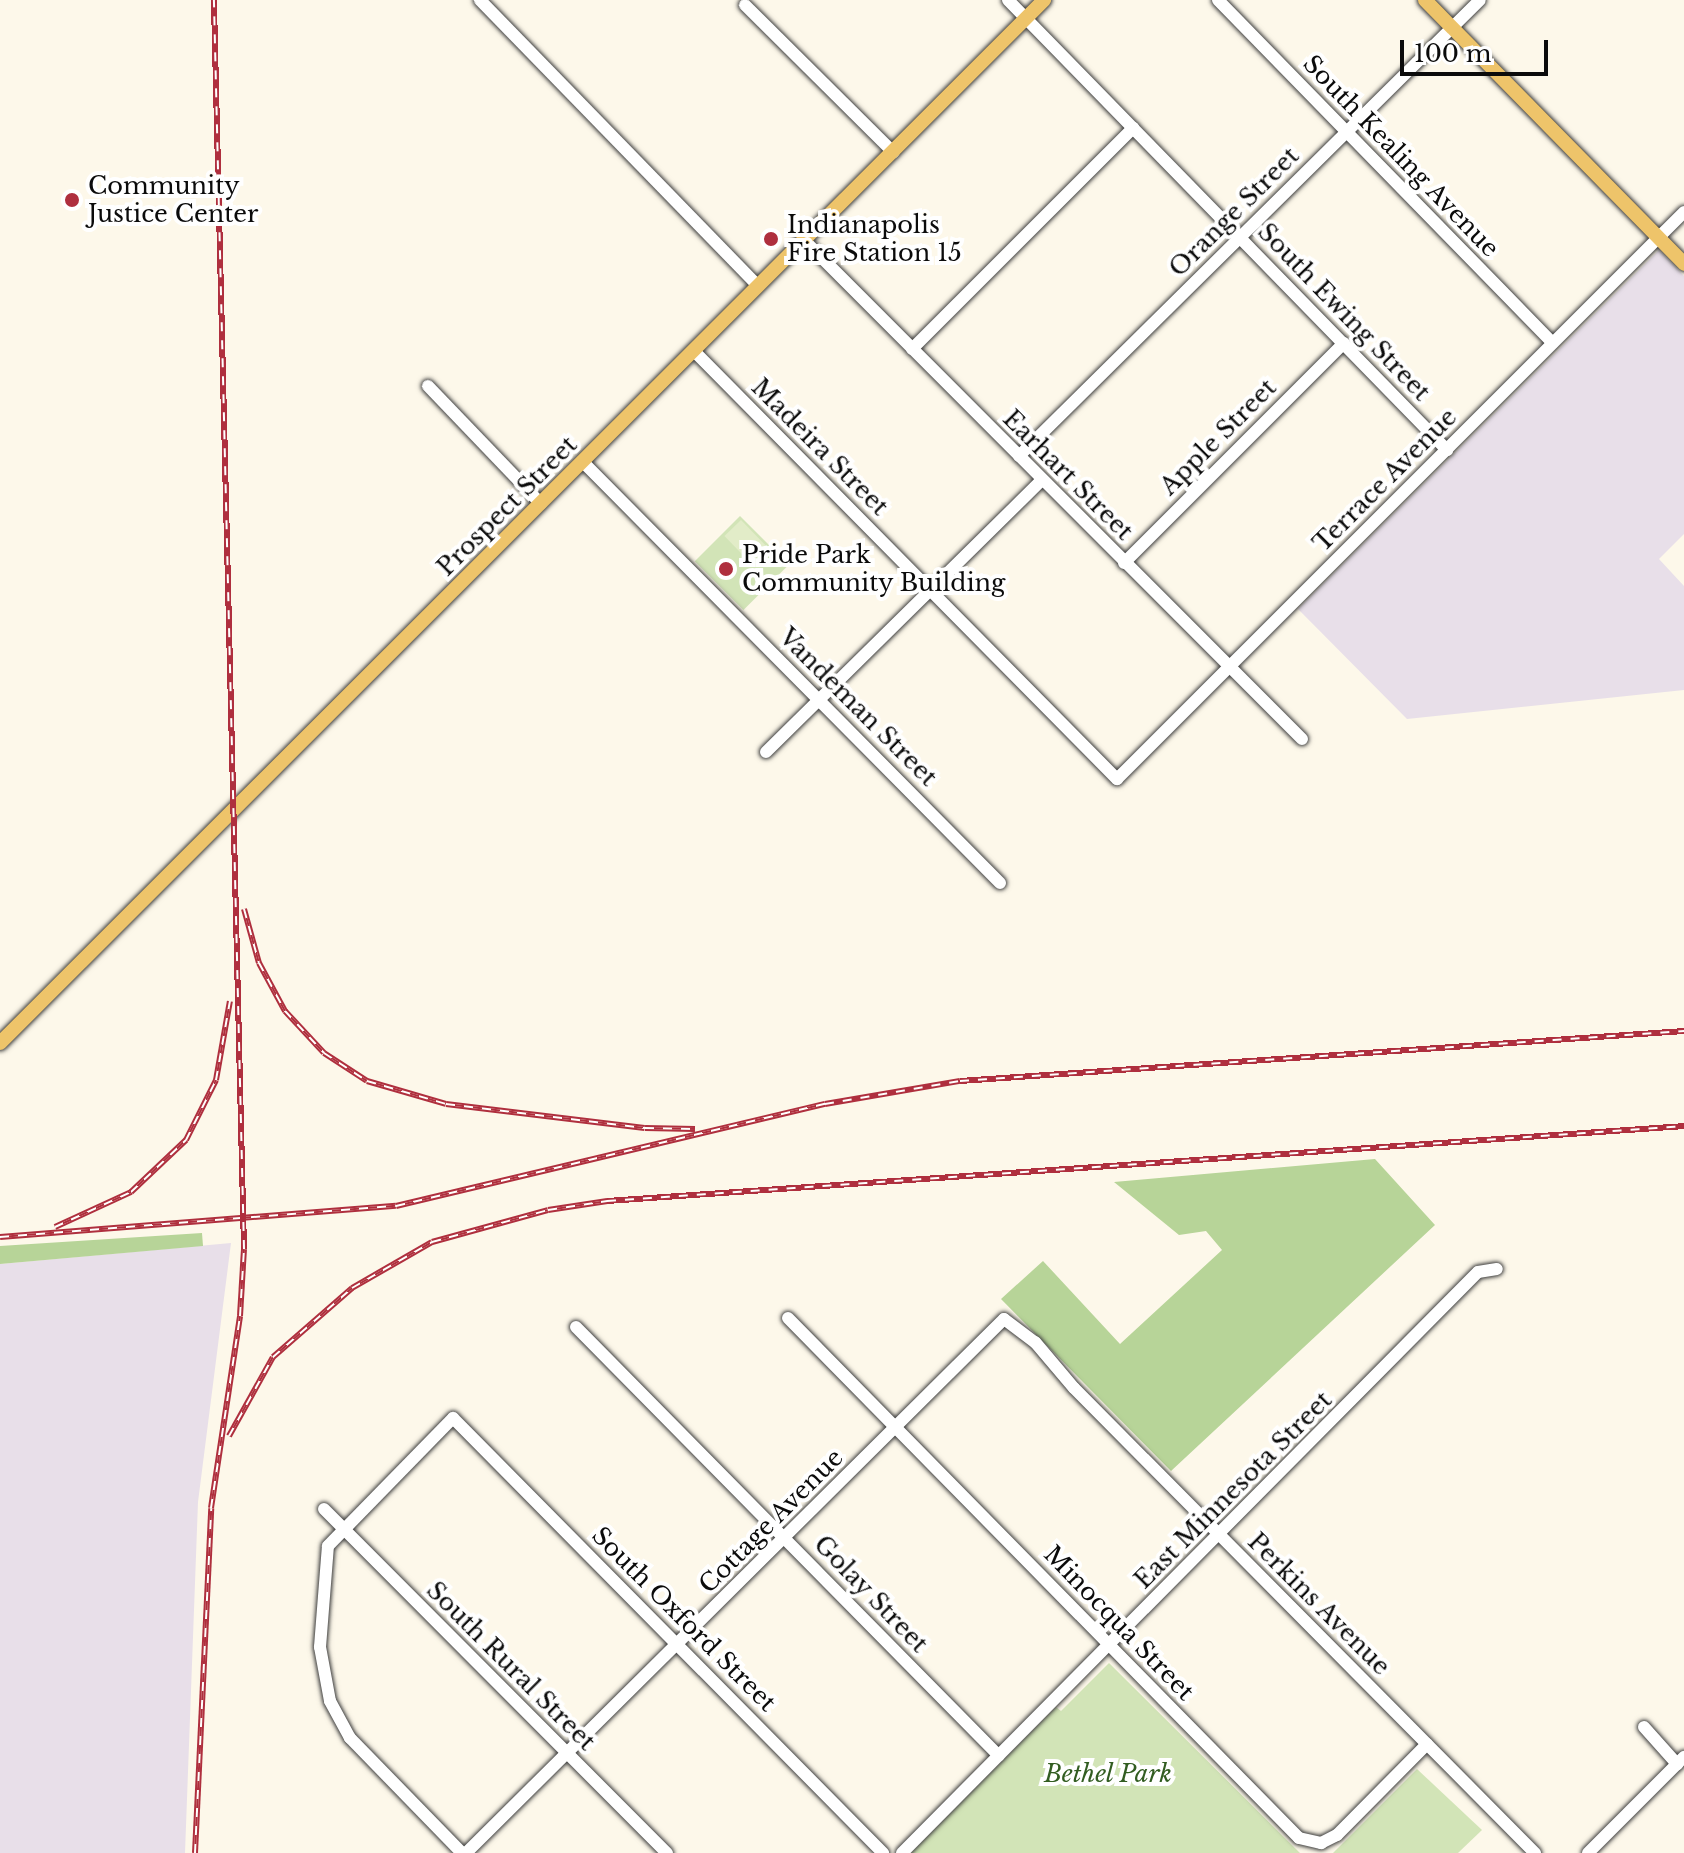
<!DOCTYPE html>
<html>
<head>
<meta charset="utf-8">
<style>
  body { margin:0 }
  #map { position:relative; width:1684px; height:1853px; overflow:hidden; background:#fdf8ea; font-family:"Libre Baskerville",serif }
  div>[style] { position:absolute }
  .industrial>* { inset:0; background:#e8dfe9 }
  .green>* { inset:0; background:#d2e4b7; transform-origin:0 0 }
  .forest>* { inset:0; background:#b7d498 }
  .pitch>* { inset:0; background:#e2ecc8; transform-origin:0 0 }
  .roads { filter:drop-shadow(0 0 2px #3e3e3e) drop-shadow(0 0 2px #3e3e3e) }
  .minor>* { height:12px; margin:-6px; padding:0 6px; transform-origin:6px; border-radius:6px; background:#fff }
  .major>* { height:14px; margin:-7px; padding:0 7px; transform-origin:7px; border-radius:7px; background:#eec46a }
  .rail>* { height:6px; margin-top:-3px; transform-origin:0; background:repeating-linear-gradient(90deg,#fff 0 9px,#af2f3e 0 18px); box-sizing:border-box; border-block:2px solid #af2f3e }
  .dots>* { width:22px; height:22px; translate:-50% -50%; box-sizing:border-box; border:4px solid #fff; border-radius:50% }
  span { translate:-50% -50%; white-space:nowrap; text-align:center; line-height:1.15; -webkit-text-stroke:8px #fff; paint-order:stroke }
  .street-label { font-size:24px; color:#0b0b0b }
  .poi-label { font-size:24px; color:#0b0b0b }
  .left { translate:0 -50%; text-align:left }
  .park-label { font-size:24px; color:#325d21; font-style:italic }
  .scale { position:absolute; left:1400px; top:40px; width:148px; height:36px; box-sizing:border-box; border:4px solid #0b0b0b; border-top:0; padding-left:10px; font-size:24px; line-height:28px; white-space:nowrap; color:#0b0b0b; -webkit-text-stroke:6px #fff; paint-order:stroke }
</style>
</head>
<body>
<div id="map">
  <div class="industrial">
    <i style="clip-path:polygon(1659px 250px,1684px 276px,1684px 534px,1659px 559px,1684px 586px,1684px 690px,1407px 719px,1298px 609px)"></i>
    <i style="clip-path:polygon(231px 1243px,198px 1502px,185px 1853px,0 1853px,0 1264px)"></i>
  </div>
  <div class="green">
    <i style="left:740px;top:516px;width:69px;height:64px;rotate:45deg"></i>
    <i style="clip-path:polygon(1109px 1663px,1300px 1853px,911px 1853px,1056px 1707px,1061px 1711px)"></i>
    <i style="clip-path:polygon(1417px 1769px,1482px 1830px,1458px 1853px,1333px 1853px)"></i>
  </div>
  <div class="forest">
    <i style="clip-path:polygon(1375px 1159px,1435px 1225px,1171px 1471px,1001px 1299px,1043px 1261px,1120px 1344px,1222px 1250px,1206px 1231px,1179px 1235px,1114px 1182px)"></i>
    <i style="clip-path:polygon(202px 1233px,203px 1246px,0 1264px,0 1246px)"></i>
  </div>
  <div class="pitch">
    <i style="left:741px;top:520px;width:37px;height:23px;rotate:46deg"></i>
  </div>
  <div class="roads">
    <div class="minor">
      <i style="left:480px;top:0;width:399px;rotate:45.8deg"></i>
      <i style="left:1008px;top:0;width:629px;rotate:45.71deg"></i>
      <i style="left:1218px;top:0;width:479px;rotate:45.7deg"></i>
      <i style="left:745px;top:5px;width:209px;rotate:44.8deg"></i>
      <i style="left:804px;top:240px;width:705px;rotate:45.06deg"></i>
      <i style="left:912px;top:349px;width:313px;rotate:-45deg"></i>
      <i style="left:694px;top:351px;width:602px;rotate:45.34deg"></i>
      <i style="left:1117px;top:779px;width:802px;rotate:-45deg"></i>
      <i style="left:428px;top:386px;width:163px;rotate:46.2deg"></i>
      <i style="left:1019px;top:456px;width:648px;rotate:-44.69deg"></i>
      <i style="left:582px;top:461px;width:594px;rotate:45.27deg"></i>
      <i style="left:1124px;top:563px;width:311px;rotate:-45deg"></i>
      <i style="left:766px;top:752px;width:388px;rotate:-44.6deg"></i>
      <i style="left:788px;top:1318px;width:729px;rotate:45.5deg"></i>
      <i style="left:1299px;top:1838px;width:23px;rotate:13deg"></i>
      <i style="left:1321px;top:1843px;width:18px;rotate:-27deg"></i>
      <i style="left:1337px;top:1835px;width:128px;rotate:-45.3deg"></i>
      <i style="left:576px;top:1327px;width:602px;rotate:45.4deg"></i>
      <i style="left:324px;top:1509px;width:486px;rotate:45.1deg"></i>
      <i style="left:1644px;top:1727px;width:50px;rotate:48.3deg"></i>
      <i style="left:462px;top:1853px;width:161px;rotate:-134.2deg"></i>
      <i style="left:350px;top:1738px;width:42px;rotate:-118.4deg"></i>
      <i style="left:330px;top:1701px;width:55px;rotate:-100.5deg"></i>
      <i style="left:320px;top:1647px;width:101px;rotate:-85.5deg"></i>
      <i style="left:328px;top:1546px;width:179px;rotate:-45.7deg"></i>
      <i style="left:453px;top:1418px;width:612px;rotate:45.33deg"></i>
      <i style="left:466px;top:1853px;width:758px;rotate:-44.79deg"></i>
      <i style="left:1004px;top:1319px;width:39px;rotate:37deg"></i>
      <i style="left:1035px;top:1342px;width:60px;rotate:49.7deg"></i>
      <i style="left:1074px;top:1388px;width:655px;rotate:45.25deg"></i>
      <i style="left:902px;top:1853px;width:818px;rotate:-45.25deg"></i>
      <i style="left:1478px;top:1272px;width:19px;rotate:-9deg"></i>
      <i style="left:1588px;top:1853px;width:136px;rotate:-45deg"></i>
    </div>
    <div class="major">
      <i style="left:1425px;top:0;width:370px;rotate:45.5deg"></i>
      <i style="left:0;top:1043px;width:1476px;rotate:-44.97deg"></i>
    </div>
  </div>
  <div class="rail">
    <i style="left:244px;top:909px;width:56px;rotate:74.5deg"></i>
    <i style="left:259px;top:963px;width:55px;rotate:61.6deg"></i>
    <i style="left:285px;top:1011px;width:57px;rotate:47.1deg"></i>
    <i style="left:324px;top:1053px;width:51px;rotate:33.1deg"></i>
    <i style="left:367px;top:1081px;width:82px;rotate:16.2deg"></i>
    <i style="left:446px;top:1104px;width:200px;rotate:6.9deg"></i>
    <i style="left:645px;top:1128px;width:50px;rotate:1.1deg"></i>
    <i style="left:55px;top:1227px;width:84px;rotate:-24.7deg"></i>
    <i style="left:131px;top:1192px;width:76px;rotate:-43.4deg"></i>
    <i style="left:186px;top:1140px;width:67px;rotate:-63.4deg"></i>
    <i style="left:216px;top:1080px;width:80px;rotate:-80deg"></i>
    <i style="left:0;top:1237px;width:397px;rotate:-4.5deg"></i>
    <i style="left:396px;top:1206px;width:441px;rotate:-13.4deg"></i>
    <i style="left:825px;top:1104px;width:137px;rotate:-9.7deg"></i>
    <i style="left:960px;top:1081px;width:726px;rotate:-3.95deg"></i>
    <i style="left:229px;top:1436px;width:90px;rotate:-60.9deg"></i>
    <i style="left:273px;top:1357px;width:105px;rotate:-41.1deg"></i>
    <i style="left:352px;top:1288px;width:92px;rotate:-29.9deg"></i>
    <i style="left:432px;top:1242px;width:120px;rotate:-15.4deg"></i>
    <i style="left:548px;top:1210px;width:60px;rotate:-8.7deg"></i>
    <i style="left:607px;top:1201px;width:1080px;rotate:-3.98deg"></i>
    <i style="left:195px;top:1853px;width:345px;rotate:-87.3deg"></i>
    <i style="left:211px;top:1508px;width:194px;rotate:-81.4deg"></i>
    <i style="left:240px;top:1316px;width:67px;rotate:-86.6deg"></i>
    <i style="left:244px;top:1249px;width:1249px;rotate:-91.38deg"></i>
  </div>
  <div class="dots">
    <i style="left:72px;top:200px;background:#af2f3e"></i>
    <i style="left:771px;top:239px;background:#af2f3e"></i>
    <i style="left:726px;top:569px;background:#af2f3e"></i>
  </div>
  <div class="street-label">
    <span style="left:1401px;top:156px;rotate:46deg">South Kealing Avenue</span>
    <span style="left:1234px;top:212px;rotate:-45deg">Orange Street</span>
    <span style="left:1344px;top:312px;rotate:46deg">South Ewing Street</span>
    <span style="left:1218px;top:437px;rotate:-45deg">Apple Street</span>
    <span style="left:820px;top:447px;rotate:45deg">Madeira Street</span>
    <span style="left:1068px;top:475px;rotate:45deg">Earhart Street</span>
    <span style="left:1385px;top:480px;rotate:-45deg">Terrace Avenue</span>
    <span style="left:507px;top:506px;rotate:-45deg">Prospect Street</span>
    <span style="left:858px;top:707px;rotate:45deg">Vandeman Street</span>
    <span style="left:1233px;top:1490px;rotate:-45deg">East Minnesota Street</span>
    <span style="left:771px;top:1521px;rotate:-45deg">Cottage Avenue</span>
    <span style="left:871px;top:1594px;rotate:46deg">Golay Street</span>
    <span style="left:1319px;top:1604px;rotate:45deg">Perkins Avenue</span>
    <span style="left:684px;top:1619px;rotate:45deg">South Oxford Street</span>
    <span style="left:1119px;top:1623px;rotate:46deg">Minocqua Street</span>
    <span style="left:511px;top:1666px;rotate:45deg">South Rural Street</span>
  </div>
  <div class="poi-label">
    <span class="left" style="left:88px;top:200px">Community<br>Justice Center</span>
    <span class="left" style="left:787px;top:239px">Indianapolis<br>Fire Station 15</span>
    <span class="left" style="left:742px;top:569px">Pride Park<br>Community Building</span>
  </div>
  <div class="park-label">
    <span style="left:1108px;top:1774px">Bethel Park</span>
  </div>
  <div class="scale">100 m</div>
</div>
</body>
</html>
